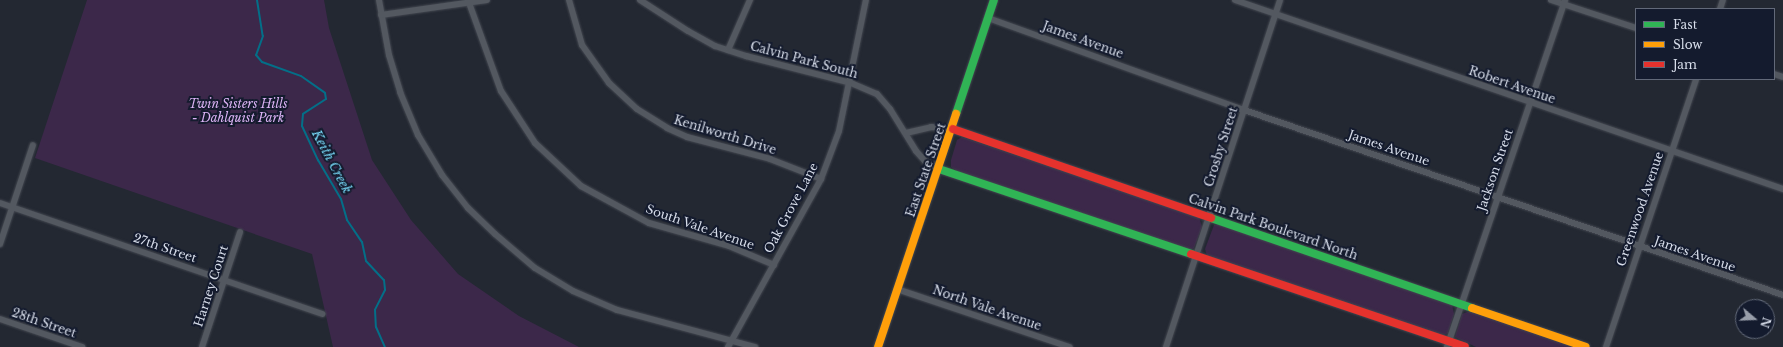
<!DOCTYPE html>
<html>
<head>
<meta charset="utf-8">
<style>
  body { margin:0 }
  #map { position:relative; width:1783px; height:347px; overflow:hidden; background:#232832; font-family:"Libre Baskerville",serif }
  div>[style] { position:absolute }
  .green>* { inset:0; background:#3c284a }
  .stream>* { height:2px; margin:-1px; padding:0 1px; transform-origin:1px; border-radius:1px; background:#036f88 }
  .roads { filter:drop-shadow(0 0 1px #42464f) drop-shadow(0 0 1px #42464f) }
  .street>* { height:6px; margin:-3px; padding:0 3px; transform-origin:3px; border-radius:3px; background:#535860 }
  .fast>* { height:8px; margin:-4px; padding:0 4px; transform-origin:4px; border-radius:4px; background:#30b455 }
  .slow>* { height:8px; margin:-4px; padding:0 4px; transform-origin:4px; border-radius:4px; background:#ff9f0a }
  .jam>* { height:8px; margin:-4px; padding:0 4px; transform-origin:4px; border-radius:4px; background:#e5322d }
  span { translate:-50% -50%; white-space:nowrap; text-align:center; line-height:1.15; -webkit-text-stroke:4px #141b2e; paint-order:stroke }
  .street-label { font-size:12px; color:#d7ddea }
  .park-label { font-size:12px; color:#dbb2f4; font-style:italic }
  .water-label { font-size:13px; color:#77d8f7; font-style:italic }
  .legend { position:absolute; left:1635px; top:8px; width:140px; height:72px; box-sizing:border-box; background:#141b2e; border:1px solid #626979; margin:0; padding:5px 7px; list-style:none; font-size:12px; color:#d7ddea }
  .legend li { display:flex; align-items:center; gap:8px; height:20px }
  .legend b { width:20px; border:1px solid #626979 }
  .north { position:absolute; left:1735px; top:299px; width:40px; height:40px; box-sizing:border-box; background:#141b2e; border:1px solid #626979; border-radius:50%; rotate:109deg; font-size:11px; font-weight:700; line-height:16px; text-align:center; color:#d7ddea }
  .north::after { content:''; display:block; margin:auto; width:14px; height:18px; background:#989eaa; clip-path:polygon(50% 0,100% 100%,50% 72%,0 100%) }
</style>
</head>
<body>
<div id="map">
  <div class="green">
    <i style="clip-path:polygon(87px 0,324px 0,329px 28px,372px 160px,411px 220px,458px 274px,519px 316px,579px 347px,333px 347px,312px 254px,35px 158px)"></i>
    <i style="clip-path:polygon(962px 137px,1199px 217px,1202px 227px,1194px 248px,1190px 250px,957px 171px,951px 167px,951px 160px,957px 140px)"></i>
    <i style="clip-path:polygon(1214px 225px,1220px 225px,1452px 305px,1454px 314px,1448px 333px,1442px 336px,1207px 256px,1205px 249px)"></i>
    <i style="clip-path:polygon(1470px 311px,1576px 347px,1476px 347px,1455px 337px,1462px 314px)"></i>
  </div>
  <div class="stream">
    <i style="left:257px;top:0;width:36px;rotate:81deg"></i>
    <i style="left:263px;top:36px;width:20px;rotate:110deg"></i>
    <i style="left:256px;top:55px;width:9px;rotate:49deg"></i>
    <i style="left:262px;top:62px;width:41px;rotate:19.7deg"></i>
    <i style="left:301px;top:76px;width:29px;rotate:35deg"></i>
    <i style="left:325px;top:93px;width:6px;rotate:81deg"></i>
    <i style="left:326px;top:99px;width:27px;rotate:147deg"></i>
    <i style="left:303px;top:114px;width:12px;rotate:95deg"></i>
    <i style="left:302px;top:126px;width:38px;rotate:65deg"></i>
    <i style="left:318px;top:160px;width:45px;rotate:59.5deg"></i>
    <i style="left:341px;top:199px;width:22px;rotate:74deg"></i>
    <i style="left:347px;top:220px;width:27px;rotate:56deg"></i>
    <i style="left:362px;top:242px;width:19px;rotate:78deg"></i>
    <i style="left:366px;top:261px;width:26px;rotate:47deg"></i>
    <i style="left:384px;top:280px;width:10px;rotate:84deg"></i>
    <i style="left:385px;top:290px;width:22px;rotate:117deg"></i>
    <i style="left:375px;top:310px;width:17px;rotate:87deg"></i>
    <i style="left:376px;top:327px;width:22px;rotate:66deg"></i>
  </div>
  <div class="roads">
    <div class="street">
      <i style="left:379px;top:0;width:56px;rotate:79.7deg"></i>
      <i style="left:389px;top:55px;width:39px;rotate:73deg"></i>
      <i style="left:400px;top:92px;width:47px;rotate:67.3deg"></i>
      <i style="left:418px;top:135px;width:47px;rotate:59deg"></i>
      <i style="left:442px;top:175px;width:42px;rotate:51.8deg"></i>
      <i style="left:468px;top:208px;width:37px;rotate:44deg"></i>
      <i style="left:495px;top:234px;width:52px;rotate:40.4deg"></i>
      <i style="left:535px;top:268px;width:44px;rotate:31.2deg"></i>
      <i style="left:573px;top:291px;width:48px;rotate:23.4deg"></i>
      <i style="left:617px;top:310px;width:143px;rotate:15deg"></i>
      <i style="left:468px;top:0;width:97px;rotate:70.1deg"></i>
      <i style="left:501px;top:91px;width:62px;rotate:56.8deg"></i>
      <i style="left:535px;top:143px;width:63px;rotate:43.1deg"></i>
      <i style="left:581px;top:186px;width:77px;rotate:28.6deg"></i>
      <i style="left:649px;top:223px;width:83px;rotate:16deg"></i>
      <i style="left:729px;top:246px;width:49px;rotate:22.9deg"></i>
      <i style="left:569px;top:0;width:47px;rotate:73.9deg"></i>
      <i style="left:582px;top:45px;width:47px;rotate:54.6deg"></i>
      <i style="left:609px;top:83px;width:38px;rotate:43deg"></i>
      <i style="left:637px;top:109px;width:36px;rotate:32deg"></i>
      <i style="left:667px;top:128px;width:22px;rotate:24deg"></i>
      <i style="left:687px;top:137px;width:86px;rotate:14.8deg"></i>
      <i style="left:770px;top:159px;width:55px;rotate:21.4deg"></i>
      <i style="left:640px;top:0;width:57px;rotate:32.9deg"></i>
      <i style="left:688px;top:31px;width:31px;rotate:29deg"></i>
      <i style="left:715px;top:46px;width:33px;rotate:18deg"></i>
      <i style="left:746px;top:56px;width:108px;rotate:14.4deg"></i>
      <i style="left:851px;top:83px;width:28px;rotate:23deg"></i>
      <i style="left:877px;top:94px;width:20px;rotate:49deg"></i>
      <i style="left:890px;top:109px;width:49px;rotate:58.2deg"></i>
      <i style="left:916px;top:151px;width:13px;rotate:48deg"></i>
      <i style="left:925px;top:161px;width:16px;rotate:30deg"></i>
      <i style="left:1235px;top:0;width:580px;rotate:19.03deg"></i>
      <i style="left:1551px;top:0;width:89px;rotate:18.2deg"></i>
      <i style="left:1720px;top:9px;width:9px;rotate:-72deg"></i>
      <i style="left:381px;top:15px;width:107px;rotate:-8.1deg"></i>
      <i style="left:988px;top:18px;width:272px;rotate:19.8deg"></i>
      <i style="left:1244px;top:110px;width:570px;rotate:18.94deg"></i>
      <i style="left:728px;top:50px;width:55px;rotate:-66.3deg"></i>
      <i style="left:1774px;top:74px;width:9px;rotate:18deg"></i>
      <i style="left:906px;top:133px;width:26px;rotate:-13deg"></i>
      <i style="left:931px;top:127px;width:22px;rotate:5deg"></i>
      <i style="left:0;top:203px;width:341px;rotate:19deg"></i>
      <i style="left:0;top:244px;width:104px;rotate:-71.6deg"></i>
      <i style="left:897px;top:289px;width:182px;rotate:18.6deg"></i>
      <i style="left:0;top:319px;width:87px;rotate:18.9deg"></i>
      <i style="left:202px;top:347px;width:121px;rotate:-71.7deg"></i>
      <i style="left:728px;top:347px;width:192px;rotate:-61deg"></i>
      <i style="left:821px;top:179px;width:51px;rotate:-69.4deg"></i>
      <i style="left:839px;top:131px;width:134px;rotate:-78.4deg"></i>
      <i style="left:1166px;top:347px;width:365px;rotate:-71.8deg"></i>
      <i style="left:1447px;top:347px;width:367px;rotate:-71.2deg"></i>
      <i style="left:1606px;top:347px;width:283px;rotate:-71.4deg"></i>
    </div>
    <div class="fast">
      <i style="left:956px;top:114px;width:120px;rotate:-71.6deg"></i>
      <i style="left:939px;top:169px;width:266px;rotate:18.6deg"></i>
      <i style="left:1211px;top:218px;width:276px;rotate:19deg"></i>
    </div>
    <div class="slow">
      <i style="left:1472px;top:308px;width:120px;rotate:18.9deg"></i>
      <i style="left:878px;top:347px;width:246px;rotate:-71.5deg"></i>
    </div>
    <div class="jam">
      <i style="left:953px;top:129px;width:273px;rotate:19deg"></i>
      <i style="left:1191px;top:254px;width:289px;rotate:18.7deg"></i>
    </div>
  </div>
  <div class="street-label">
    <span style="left:1083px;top:40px;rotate:20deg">James Avenue</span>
    <span style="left:804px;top:60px;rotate:15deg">Calvin Park South</span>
    <span style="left:1512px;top:85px;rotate:19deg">Robert Avenue</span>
    <span style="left:725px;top:135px;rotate:17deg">Kenilworth Drive</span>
    <span style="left:1221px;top:147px;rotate:-72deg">Crosby Street</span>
    <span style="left:1389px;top:148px;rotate:19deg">James Avenue</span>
    <span style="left:926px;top:170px;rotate:-71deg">East State Street</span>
    <span style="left:1495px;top:170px;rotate:-71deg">Jackson Street</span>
    <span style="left:791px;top:208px;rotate:-62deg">Oak Grove Lane</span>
    <span style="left:1640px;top:209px;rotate:-71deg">Greenwood Avenue</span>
    <span style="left:700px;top:227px;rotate:19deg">South Vale Avenue</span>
    <span style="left:1273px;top:227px;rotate:19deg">Calvin Park Boulevard North</span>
    <span style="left:165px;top:248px;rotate:19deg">27th Street</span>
    <span style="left:1695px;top:254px;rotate:19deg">James Avenue</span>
    <span style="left:211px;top:286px;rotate:-72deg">Harney Court</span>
    <span style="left:987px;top:308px;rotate:19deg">North Vale Avenue</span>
    <span style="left:44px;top:323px;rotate:19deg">28th Street</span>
  </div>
  <div class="park-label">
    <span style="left:238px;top:111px">Twin Sisters Hills<br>- Dahlquist Park</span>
  </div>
  <div class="water-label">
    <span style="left:331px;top:162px;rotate:62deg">Keith Creek</span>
  </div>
  <ul class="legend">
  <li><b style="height:5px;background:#30b455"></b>Fast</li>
  <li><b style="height:5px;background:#ff9f0a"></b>Slow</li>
  <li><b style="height:5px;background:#e5322d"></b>Jam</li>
  </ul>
  <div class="north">N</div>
</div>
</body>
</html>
